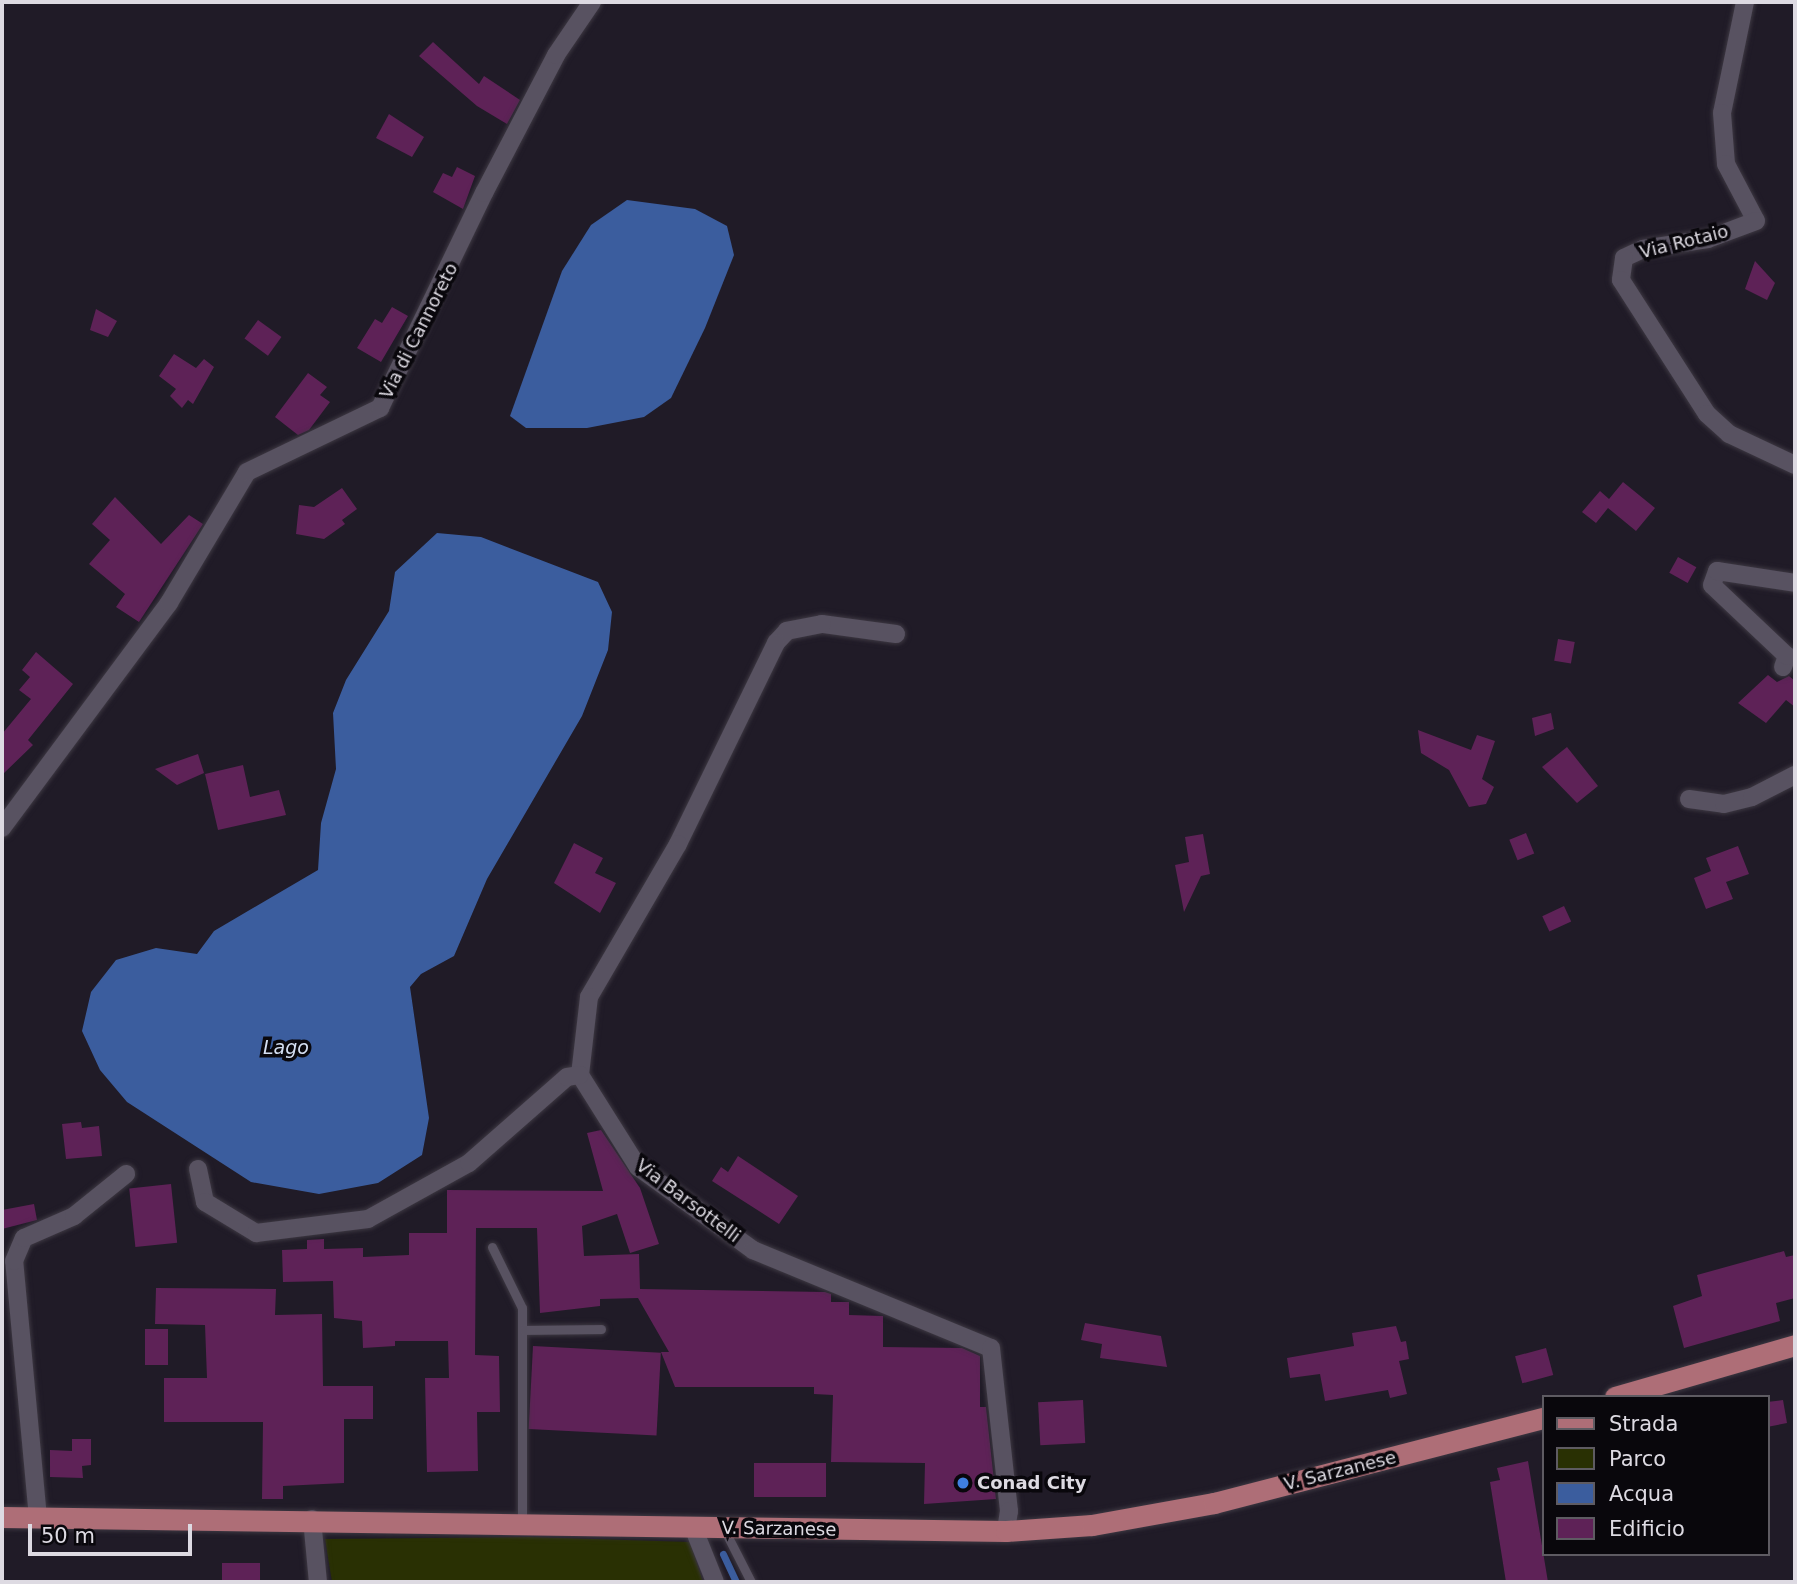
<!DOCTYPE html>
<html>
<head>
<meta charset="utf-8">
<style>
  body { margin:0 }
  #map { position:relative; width:1797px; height:1584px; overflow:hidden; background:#201b27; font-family:"DejaVu Sans",sans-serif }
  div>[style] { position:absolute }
  .green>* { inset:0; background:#293003 }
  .water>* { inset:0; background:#3b5d9e }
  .stream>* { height:7px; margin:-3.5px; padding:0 3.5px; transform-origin:3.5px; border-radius:3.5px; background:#3b5d9e }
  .building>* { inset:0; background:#5e2257; transform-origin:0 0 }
  .roads { filter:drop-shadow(0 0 2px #3d3842) drop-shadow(0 0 2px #3d3842) }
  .lane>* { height:9px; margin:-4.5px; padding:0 4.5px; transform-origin:4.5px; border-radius:4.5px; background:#585261 }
  .street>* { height:18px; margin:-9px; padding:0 9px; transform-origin:9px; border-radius:9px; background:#585261 }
  .primary>* { height:21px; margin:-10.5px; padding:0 10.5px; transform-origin:10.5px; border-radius:10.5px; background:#ae6e77 }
  .dots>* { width:19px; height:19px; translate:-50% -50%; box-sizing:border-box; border:4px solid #09070c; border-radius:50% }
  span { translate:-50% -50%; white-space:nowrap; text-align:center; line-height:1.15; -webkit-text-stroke:7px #09070c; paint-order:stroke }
  .street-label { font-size:18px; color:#dddae2 }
  .poi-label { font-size:18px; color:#dddae2; font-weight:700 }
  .left { translate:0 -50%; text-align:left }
  .water-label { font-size:19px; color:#d4def1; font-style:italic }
  .frame { position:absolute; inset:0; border:4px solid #dddae2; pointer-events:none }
  .legend { position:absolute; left:1542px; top:1395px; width:228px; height:161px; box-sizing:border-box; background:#09070c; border:2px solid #5e5b62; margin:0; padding:9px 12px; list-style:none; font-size:21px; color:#dddae2 }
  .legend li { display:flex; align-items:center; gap:14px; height:35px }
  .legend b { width:35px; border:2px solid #5e5b62 }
  .scale { position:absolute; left:28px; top:1524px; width:164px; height:32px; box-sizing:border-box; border:4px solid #dddae2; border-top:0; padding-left:9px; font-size:21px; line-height:24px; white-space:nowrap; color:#dddae2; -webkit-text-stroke:5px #09070c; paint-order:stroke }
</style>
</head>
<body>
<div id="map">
  <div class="green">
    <i style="clip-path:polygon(530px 1537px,690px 1542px,703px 1582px,332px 1582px,325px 1539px)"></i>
  </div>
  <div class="water">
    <i style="clip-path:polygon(627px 200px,695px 209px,727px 226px,734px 255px,705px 328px,671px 398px,644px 417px,587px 428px,526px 428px,510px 416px,562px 271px,591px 225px)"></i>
    <i style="clip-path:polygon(437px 533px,481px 537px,598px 582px,612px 612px,608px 650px,582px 716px,487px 879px,454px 956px,421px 974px,410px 987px,429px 1118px,422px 1155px,378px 1183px,319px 1194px,251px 1182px,127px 1102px,100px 1070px,82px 1031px,91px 992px,116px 960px,156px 948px,197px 954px,214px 931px,318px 870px,321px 823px,336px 769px,333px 713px,346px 680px,389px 611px,395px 572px)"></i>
  </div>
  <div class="stream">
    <i style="left:723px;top:1554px;width:31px;rotate:65deg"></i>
  </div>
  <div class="building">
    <i style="clip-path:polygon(433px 42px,479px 84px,484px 76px,520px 100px,507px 124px,477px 106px,419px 56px)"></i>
    <i style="clip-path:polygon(389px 114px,424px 137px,412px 157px,376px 138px)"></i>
    <i style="clip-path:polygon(457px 167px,475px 176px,463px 209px,433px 192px,443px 173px,452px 177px)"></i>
    <i style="clip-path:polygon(1755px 261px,1775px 283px,1767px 300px,1745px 289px)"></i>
    <i style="clip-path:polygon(392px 307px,408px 316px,381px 362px,357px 348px,375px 319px,382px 323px)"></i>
    <i style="clip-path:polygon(96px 309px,117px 321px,108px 337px,90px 330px)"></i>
    <i style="left:258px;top:320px;width:29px;height:23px;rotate:36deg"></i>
    <i style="clip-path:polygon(174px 354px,196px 368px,204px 359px,214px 367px,193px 404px,188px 400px,182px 408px,170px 396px,176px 389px,159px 376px)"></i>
    <i style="clip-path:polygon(308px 373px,327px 387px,320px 395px,330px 402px,309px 430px,298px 435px,275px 417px)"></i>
    <i style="clip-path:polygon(1623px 482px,1655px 508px,1636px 531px,1608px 508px,1596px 523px,1582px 512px,1600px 491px,1609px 499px)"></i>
    <i style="clip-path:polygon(342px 488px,357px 509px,342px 520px,345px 524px,324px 539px,296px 534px,299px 505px,314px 507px)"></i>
    <i style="clip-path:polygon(115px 497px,161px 544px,189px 515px,203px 524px,139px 622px,116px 607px,125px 594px,89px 564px,110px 540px,92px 524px)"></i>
    <i style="left:1678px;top:557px;width:21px;height:18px;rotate:29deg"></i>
    <i style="left:1558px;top:639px;width:17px;height:22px;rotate:10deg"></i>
    <i style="clip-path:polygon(36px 652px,73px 684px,28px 740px,33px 745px,2px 775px,2px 734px,31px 699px,19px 690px,30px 677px,22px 670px)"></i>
    <i style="clip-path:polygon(1768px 675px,1777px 682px,1789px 676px,1795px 681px,1795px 707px,1786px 700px,1766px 723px,1738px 703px)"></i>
    <i style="clip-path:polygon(1551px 713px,1554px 729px,1535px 736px,1532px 718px)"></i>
    <i style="clip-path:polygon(1418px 730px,1471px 750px,1477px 735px,1495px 741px,1482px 779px,1494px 787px,1486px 804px,1469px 807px,1449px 770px,1421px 753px)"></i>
    <i style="clip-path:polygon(1567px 747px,1598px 786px,1577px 803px,1542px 767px)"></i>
    <i style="clip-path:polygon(198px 754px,204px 773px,177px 785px,155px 769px)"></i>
    <i style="clip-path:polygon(243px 765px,250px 797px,279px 790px,286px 815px,218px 830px,205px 774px)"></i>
    <i style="left:1526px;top:833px;width:22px;height:18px;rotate:68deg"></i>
    <i style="clip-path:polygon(1203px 834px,1210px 874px,1201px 876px,1184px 912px,1175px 865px,1189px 862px,1185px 837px)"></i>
    <i style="clip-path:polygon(574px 843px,603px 858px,595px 873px,616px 883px,600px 913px,554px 883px)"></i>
    <i style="clip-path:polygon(1738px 846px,1749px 874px,1726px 882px,1733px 899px,1706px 909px,1694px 878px,1711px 871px,1706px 858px)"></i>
    <i style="left:1564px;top:906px;width:17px;height:24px;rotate:65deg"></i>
    <i style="clip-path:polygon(81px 1122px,82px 1128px,99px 1126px,102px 1156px,66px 1159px,62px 1124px)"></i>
    <i style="clip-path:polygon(601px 1130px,640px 1188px,659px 1244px,630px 1253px,617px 1214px,582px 1226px,584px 1256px,639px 1254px,640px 1289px,825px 1292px,831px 1294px,831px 1302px,849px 1302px,849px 1315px,883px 1316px,883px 1347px,962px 1348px,980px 1356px,980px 1407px,986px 1407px,996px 1499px,924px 1504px,925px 1463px,831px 1462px,833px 1395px,814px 1394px,814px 1387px,675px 1387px,661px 1352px,669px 1352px,638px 1298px,600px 1299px,600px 1306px,540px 1313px,537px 1228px,476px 1228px,475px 1355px,499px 1356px,500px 1412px,477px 1412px,478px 1471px,427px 1472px,425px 1378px,449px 1378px,448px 1341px,395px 1341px,395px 1346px,363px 1348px,362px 1321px,334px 1318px,333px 1281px,283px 1282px,282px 1250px,307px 1249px,307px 1240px,324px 1239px,324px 1249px,363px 1248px,363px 1257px,409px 1255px,409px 1233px,447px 1233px,447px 1190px,603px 1191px,587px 1133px)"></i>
    <i style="clip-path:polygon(738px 1156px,798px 1196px,779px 1224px,712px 1181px,721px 1167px,728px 1172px)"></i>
    <i style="left:171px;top:1184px;width:59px;height:42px;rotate:84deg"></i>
    <i style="clip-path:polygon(34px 1204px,37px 1220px,2px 1229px,2px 1210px)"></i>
    <i style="clip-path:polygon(1784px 1251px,1786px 1257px,1795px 1255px,1795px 1298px,1776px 1303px,1780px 1321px,1684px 1348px,1673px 1306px,1702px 1296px,1697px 1275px)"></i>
    <i style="clip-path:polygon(156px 1288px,276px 1289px,275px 1315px,322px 1314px,323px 1386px,373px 1386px,373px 1419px,344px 1419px,344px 1483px,283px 1486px,283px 1499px,262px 1499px,263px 1422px,164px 1422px,164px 1378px,207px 1378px,205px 1325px,155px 1324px)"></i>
    <i style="clip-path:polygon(1085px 1323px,1161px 1336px,1167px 1367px,1100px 1358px,1102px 1344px,1081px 1340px)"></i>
    <i style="clip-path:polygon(1396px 1326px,1401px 1342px,1406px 1341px,1409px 1359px,1399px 1361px,1407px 1394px,1390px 1398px,1388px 1390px,1325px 1401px,1320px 1374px,1290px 1378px,1287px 1358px,1354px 1346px,1352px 1333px)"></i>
    <i style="left:145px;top:1329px;width:23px;height:36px"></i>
    <i style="left:533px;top:1346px;width:128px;height:83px;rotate:3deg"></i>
    <i style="left:1546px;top:1348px;width:28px;height:32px;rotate:75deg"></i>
    <i style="left:1083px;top:1400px;width:43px;height:45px;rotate:87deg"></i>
    <i style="clip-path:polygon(1783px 1400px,1787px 1423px,1767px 1427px,1767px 1402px)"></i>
    <i style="clip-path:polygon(72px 1439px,91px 1439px,91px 1465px,82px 1466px,83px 1478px,50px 1477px,50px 1450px,72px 1451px)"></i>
    <i style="clip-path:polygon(1528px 1461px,1548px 1582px,1506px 1582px,1490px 1482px,1500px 1480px,1497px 1468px)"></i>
    <i style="left:754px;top:1463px;width:72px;height:34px"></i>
    <i style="left:222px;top:1563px;width:38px;height:19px"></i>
  </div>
  <div class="roads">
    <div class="lane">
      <i style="left:492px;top:1247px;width:68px;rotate:63.8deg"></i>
      <i style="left:522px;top:1308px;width:216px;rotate:90deg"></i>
      <i style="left:524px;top:1330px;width:77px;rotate:-0.7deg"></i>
      <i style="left:724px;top:1529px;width:59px;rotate:63deg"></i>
    </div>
    <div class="street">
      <i style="left:1745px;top:2px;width:113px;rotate:101.7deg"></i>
      <i style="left:1722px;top:113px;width:51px;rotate:85.5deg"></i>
      <i style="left:1726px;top:164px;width:64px;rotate:62.2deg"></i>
      <i style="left:1756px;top:221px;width:51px;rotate:159.4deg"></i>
      <i style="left:1708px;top:239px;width:66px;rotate:171.3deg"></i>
      <i style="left:1643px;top:249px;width:21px;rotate:155deg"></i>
      <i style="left:1624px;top:258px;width:22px;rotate:98deg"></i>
      <i style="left:1621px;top:280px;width:159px;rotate:57.3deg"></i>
      <i style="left:1707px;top:414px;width:30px;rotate:42deg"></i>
      <i style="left:1729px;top:434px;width:73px;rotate:25.2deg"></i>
      <i style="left:896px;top:634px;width:75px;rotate:-172.3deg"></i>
      <i style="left:822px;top:624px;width:36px;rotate:169deg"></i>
      <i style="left:787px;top:631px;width:16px;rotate:133deg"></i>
      <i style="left:776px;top:643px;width:224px;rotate:116deg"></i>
      <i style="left:678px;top:844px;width:177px;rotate:120.2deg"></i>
      <i style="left:589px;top:997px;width:79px;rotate:96.6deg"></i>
      <i style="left:580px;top:1075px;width:109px;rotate:57.8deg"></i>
      <i style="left:638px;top:1167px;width:142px;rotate:35.8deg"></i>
      <i style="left:753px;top:1250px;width:257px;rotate:22.4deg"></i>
      <i style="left:991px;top:1348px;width:164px;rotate:83.7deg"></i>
      <i style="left:1009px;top:1511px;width:20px;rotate:99deg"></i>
      <i style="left:1783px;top:667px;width:12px;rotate:-70deg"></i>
      <i style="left:1787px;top:656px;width:103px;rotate:-136.6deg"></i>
      <i style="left:1712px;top:585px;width:15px;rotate:-70deg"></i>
      <i style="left:1717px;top:571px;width:79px;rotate:8.7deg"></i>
      <i style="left:1689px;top:799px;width:35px;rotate:8deg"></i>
      <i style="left:1724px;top:804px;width:29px;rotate:-14deg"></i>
      <i style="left:1752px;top:797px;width:48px;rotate:-27.1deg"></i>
      <i style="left:2px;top:828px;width:280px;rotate:-53.4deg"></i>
      <i style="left:169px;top:603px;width:152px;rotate:-59.2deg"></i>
      <i style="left:247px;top:472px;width:148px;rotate:-25.7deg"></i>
      <i style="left:380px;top:408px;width:239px;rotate:-64.2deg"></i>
      <i style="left:484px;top:193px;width:156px;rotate:-62.4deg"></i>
      <i style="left:556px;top:55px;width:64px;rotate:-55.8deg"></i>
      <i style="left:198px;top:1169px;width:34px;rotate:78deg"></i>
      <i style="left:205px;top:1202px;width:60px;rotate:31.3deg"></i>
      <i style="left:256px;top:1233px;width:113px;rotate:-7.1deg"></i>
      <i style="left:368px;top:1219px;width:115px;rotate:-29deg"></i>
      <i style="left:469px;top:1163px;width:130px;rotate:-41.3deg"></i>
      <i style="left:567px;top:1077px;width:13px;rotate:-9deg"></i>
      <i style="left:38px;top:1518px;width:258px;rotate:-95.3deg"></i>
      <i style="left:14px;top:1261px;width:25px;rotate:-67deg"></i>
      <i style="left:24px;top:1238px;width:55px;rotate:-23.7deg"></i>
      <i style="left:74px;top:1216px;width:67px;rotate:-38.9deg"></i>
      <i style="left:312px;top:1519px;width:63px;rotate:84.6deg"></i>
      <i style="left:693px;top:1527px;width:59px;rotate:68.2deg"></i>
    </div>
    <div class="primary">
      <i style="left:1615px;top:1397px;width:187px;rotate:-16.1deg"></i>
      <i style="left:2px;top:1517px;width:1004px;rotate:0.8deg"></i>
      <i style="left:1006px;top:1531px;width:86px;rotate:-4deg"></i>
      <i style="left:1092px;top:1525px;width:124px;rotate:-10.2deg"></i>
      <i style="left:1214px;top:1503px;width:340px;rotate:-14.5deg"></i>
    </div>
  </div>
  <div class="dots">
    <i style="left:963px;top:1483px;background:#3f7fe0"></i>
  </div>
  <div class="street-label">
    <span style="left:1684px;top:242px;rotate:-14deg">Via Rotaio</span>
    <span style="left:419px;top:331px;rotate:-63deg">Via di Cannoreto</span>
    <span style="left:688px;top:1201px;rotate:37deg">Via Barsottelli</span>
    <span style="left:1340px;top:1471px;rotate:-14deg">V. Sarzanese</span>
    <span style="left:779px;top:1529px;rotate:1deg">V. Sarzanese</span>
  </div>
  <div class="poi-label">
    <span class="left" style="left:977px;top:1483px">Conad City</span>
  </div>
  <div class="water-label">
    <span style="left:286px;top:1048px">Lago</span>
  </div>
  <div class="frame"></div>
  <ul class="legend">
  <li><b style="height:9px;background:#ae6e77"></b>Strada</li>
  <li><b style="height:19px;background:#293003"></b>Parco</li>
  <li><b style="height:19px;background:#3b5d9e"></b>Acqua</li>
  <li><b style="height:19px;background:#5e2257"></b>Edificio</li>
  </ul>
  <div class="scale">50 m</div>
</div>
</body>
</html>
